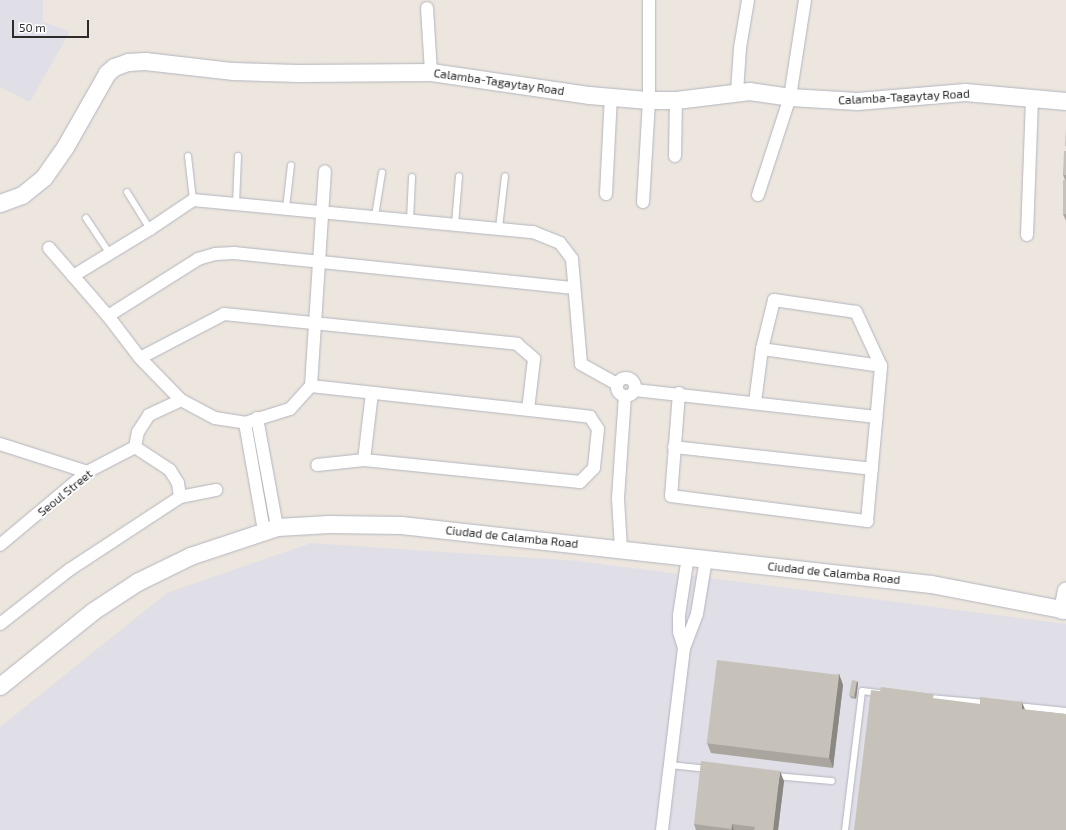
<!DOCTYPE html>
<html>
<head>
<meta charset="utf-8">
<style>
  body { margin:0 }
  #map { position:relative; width:1066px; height:830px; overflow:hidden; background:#ede6de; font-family:"Exo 2",sans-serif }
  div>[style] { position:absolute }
  .industrial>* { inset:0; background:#e0dee6 }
  .roads { filter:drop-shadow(0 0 1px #b2b5bf) drop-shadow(0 0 1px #b2b5bf) }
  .lane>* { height:6px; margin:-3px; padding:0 3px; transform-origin:3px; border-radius:3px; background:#fff }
  .street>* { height:12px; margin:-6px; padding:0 6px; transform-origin:6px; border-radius:6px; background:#fff }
  .street>.ring { margin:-6px; padding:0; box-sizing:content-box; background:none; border:12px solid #fff; border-radius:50% }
  .secondary>* { height:17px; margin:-8.5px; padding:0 8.5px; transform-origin:8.5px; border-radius:8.5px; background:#fff }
  .wall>* { inset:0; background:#aaa69f }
  .shaded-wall>* { inset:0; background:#8b8782 }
  .building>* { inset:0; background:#c6c1b9; transform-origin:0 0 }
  span { translate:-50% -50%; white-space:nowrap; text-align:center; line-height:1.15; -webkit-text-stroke:4px #fff; paint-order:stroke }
  .street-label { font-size:12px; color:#2c2c2c }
  .scale { position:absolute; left:12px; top:20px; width:77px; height:18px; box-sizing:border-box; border:2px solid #2c2c2c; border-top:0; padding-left:5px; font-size:12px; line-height:14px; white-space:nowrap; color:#2c2c2c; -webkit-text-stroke:3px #fff; paint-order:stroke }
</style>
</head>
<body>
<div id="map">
  <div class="industrial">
    <i style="clip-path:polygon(0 0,43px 0,43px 22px,70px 31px,30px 102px,0 87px)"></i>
    <i style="clip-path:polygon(311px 543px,577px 561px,1066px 624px,1066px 830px,0 830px,0 727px,167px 593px)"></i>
  </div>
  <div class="roads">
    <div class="lane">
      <i style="left:188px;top:156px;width:44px;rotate:83.5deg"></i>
      <i style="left:127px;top:192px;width:44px;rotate:58.1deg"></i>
      <i style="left:236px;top:204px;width:48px;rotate:-87.6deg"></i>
      <i style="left:286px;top:208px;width:43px;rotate:-83.4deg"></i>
      <i style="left:375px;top:216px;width:44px;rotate:-80.8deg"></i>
      <i style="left:86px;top:218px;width:43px;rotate:56.3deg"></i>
      <i style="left:410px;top:220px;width:43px;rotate:-87.3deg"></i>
      <i style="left:455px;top:224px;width:48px;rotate:-85.2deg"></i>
      <i style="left:499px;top:228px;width:52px;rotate:-83.4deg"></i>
      <i style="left:930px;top:698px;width:56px;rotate:5.1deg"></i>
      <i style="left:1017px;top:706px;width:49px;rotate:5.8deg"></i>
      <i style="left:670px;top:765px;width:38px;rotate:6deg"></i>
      <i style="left:775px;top:776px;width:57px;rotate:5deg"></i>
      <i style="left:845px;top:830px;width:140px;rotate:-83deg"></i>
      <i style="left:862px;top:691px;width:17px;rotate:7deg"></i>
    </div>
    <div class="street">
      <i style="left:427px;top:8px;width:64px;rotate:86.4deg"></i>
      <i style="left:737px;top:92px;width:44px;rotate:-86.1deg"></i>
      <i style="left:740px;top:48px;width:49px;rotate:-80.5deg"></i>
      <i style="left:675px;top:156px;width:56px;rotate:-89deg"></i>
      <i style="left:606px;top:194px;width:98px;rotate:-87.1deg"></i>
      <i style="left:758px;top:195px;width:103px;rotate:-71.9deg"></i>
      <i style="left:790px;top:97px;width:98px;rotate:-81.2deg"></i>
      <i style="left:643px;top:202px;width:102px;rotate:-86.6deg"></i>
      <i style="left:649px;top:100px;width:100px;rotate:-90deg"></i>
      <i style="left:1027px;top:235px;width:137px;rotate:-87.9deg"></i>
      <i style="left:49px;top:248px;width:90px;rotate:49.1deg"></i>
      <i style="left:108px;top:316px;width:53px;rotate:52.7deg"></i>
      <i style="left:140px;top:358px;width:59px;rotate:45.7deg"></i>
      <i style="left:181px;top:400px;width:38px;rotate:28deg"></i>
      <i style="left:215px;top:418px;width:30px;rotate:9deg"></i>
      <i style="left:245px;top:423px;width:47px;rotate:-17.3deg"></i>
      <i style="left:290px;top:409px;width:31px;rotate:-48deg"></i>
      <i style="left:311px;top:386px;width:281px;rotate:6.3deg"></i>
      <i style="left:590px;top:417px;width:14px;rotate:56deg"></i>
      <i style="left:598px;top:429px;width:39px;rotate:96deg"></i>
      <i style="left:594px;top:468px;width:20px;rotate:135deg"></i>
      <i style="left:580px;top:482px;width:217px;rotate:-174.2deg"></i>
      <i style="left:364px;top:460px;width:47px;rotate:173.9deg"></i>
      <i style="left:73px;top:276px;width:90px;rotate:-31.4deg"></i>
      <i style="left:150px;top:229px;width:52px;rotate:-34deg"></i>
      <i style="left:193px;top:200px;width:342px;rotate:5.4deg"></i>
      <i style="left:533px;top:232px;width:29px;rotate:22deg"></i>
      <i style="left:560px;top:243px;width:20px;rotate:53deg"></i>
      <i style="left:572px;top:259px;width:105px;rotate:85.1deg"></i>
      <i style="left:581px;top:364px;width:41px;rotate:29.1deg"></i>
      <i style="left:108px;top:316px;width:107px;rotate:-32.3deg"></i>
      <i style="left:198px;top:259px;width:18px;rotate:-16deg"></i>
      <i style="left:215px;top:254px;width:19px;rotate:-3deg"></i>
      <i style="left:234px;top:253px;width:342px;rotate:5.9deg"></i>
      <i style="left:762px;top:349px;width:120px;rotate:8.1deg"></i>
      <i style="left:140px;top:358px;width:95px;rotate:-27.6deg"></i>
      <i style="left:224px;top:314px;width:295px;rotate:5.8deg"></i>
      <i style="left:517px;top:344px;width:23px;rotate:41deg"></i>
      <i style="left:534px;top:359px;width:51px;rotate:96.7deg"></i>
      <i class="ring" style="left:617px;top:378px;width:6px;height:6px"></i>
      <i style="left:311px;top:386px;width:215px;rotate:-86.3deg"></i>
      <i style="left:635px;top:390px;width:243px;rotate:6.4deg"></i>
      <i style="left:679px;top:393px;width:103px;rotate:94.4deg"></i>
      <i style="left:671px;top:496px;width:198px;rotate:7.3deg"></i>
      <i style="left:867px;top:521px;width:156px;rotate:-84.8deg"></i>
      <i style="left:881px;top:366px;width:60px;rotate:-114.8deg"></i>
      <i style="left:856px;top:312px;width:83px;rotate:-171.7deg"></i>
      <i style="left:774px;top:300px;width:50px;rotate:103.8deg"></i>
      <i style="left:762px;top:349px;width:53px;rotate:97.5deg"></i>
      <i style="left:257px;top:418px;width:111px;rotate:79.6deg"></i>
      <i style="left:245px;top:423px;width:110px;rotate:80deg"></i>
      <i style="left:0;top:444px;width:91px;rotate:17.8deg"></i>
      <i style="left:674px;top:447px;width:199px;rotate:6.3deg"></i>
      <i style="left:364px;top:460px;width:67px;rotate:-83.2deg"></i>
      <i style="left:180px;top:497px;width:14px;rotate:-98deg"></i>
      <i style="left:178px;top:483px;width:15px;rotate:-122deg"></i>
      <i style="left:170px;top:470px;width:42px;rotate:-146.7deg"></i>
      <i style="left:135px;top:447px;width:15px;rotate:-79deg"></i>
      <i style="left:138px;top:432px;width:20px;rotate:-57deg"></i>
      <i style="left:149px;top:415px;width:35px;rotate:-25deg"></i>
      <i style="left:0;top:545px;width:114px;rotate:-40deg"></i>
      <i style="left:87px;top:472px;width:54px;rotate:-27.5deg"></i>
      <i style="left:621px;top:549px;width:51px;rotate:-93.4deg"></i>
      <i style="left:618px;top:498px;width:102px;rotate:-86.1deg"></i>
      <i style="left:0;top:624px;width:88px;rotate:-38deg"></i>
      <i style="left:69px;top:570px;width:133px;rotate:-33.3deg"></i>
      <i style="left:180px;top:497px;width:37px;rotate:-11deg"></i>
      <i style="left:684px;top:648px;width:17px;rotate:-107deg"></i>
      <i style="left:679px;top:632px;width:17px;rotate:-90deg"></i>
      <i style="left:679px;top:615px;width:59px;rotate:-81.2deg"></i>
      <i style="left:662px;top:830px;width:183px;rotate:-83.1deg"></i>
      <i style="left:684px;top:648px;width:36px;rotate:-69deg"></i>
      <i style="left:697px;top:614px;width:56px;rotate:-80.7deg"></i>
    </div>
    <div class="secondary">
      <i style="left:0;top:203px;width:23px;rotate:-20deg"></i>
      <i style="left:22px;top:195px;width:28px;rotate:-39deg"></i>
      <i style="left:44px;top:177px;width:37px;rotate:-55deg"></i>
      <i style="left:65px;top:147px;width:85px;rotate:-60.4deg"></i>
      <i style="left:107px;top:73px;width:9px;rotate:-41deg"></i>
      <i style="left:114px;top:67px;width:15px;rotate:-20deg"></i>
      <i style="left:128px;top:62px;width:17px;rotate:-3deg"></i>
      <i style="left:145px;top:61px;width:89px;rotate:6.5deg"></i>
      <i style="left:233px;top:71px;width:64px;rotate:1.8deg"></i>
      <i style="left:297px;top:73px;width:134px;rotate:-0.4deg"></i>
      <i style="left:431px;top:72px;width:160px;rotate:8.3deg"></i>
      <i style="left:589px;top:95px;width:60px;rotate:4.8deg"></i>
      <i style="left:649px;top:100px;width:27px"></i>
      <i style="left:676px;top:100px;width:74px;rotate:-7deg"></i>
      <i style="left:749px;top:91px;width:41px;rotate:8.3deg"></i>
      <i style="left:790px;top:97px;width:67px;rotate:3.4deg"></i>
      <i style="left:857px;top:101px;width:108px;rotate:-4.8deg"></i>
      <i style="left:965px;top:92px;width:101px;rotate:5.1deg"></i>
      <i style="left:1062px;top:610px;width:20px;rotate:-79deg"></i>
      <i style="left:0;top:686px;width:119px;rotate:-38.9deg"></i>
      <i style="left:93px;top:611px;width:53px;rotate:-33.4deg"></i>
      <i style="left:137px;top:582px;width:59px;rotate:-26.1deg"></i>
      <i style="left:190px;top:556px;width:92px;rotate:-18.4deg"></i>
      <i style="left:277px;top:527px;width:52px;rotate:-3.3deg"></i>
      <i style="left:329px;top:524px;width:72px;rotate:0.8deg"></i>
      <i style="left:401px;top:525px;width:533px;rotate:6.35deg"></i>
      <i style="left:931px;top:584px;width:137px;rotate:10.9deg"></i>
    </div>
  </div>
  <div class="wall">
    <i style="clip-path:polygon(1066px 151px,1066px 221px,1063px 214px,1065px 180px,1063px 175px)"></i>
    <i style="clip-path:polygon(839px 674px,843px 685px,833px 768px,711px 753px,707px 743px)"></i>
    <i style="clip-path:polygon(857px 681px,858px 683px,856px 699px,851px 698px,850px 696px)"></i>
    <i style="clip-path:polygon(784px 781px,778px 830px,696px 830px,694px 824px)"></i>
  </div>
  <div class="shaded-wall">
    <i style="clip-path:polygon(839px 674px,843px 685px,833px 768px,829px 757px)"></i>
    <i style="clip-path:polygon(857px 681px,858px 683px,856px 699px,855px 696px)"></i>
    <i style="clip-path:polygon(1022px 702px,1026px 712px,1022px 709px)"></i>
    <i style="clip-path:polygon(780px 771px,784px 781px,778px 830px,773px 830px)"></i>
    <i style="clip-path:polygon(732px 824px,734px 830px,732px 830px)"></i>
  </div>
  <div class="building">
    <i style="clip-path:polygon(1066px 129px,1066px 146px,1065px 146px)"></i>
    <i style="clip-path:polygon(1064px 151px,1066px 151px,1066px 175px,1063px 175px)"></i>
    <i style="left:1063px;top:180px;width:3px;height:34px"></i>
    <i style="left:717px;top:660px;width:123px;height:84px;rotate:7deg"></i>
    <i style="left:852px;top:680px;width:5px;height:16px;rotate:11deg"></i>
    <i style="clip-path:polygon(881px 687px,934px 694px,933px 698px,980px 704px,980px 697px,1022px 702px,1022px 709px,1066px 714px,1066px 830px,854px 830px,871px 690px,880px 691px)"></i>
    <i style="clip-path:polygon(701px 761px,780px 771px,773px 830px,754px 830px,755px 827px,732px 824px,731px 829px,694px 824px)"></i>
  </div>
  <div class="street-label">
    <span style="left:499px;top:82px;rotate:8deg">Calamba-Tagaytay Road</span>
    <span style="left:904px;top:97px;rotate:-3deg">Calamba-Tagaytay Road</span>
    <span style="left:65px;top:493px;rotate:-39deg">Seoul Street</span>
    <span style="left:512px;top:537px;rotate:6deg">Ciudad de Calamba Road</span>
    <span style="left:834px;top:573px;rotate:6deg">Ciudad de Calamba Road</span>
  </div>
  <div class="scale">50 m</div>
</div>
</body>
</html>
